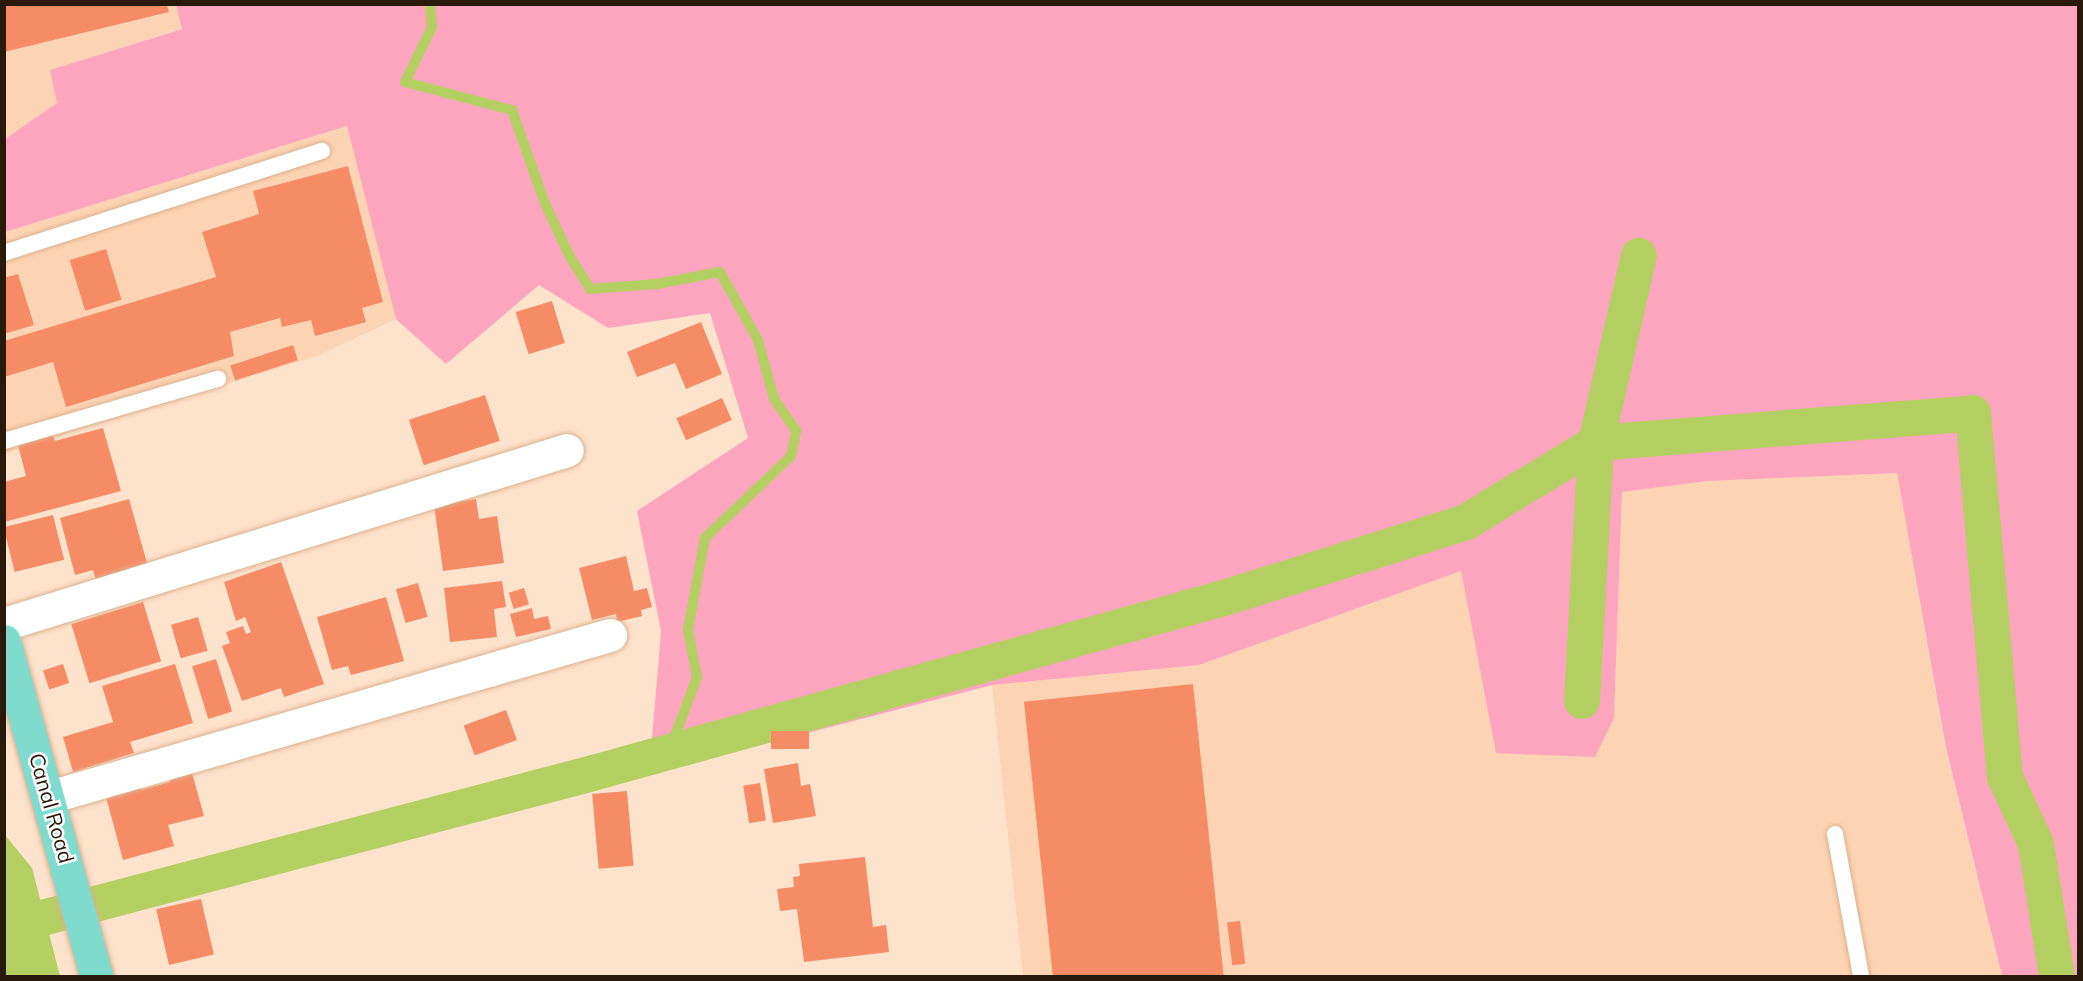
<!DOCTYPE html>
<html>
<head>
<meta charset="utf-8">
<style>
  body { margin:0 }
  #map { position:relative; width:2083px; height:981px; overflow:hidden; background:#fde2cc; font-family:Mulish,sans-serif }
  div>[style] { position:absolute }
  .built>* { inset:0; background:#fdd4b3 }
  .green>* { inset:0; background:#fda5be }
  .water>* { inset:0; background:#b4cf62 }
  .stream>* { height:10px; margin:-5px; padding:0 5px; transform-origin:5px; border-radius:5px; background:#b4cf62 }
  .canal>* { height:36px; margin:-18px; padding:0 18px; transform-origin:18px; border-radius:18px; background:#b4cf62 }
  .building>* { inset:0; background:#f68c65; transform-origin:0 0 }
  .roads { filter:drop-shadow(0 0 2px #dcb18d) drop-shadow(0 0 2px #dcb18d) }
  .lane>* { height:16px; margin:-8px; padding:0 8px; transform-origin:8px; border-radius:8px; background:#fff }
  .street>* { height:33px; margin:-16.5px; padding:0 16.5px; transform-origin:16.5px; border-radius:16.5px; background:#fff }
  .primary>* { height:33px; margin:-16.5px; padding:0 16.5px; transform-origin:16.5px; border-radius:16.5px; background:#7edbce }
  span { translate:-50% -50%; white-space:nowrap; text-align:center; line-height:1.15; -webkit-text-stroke:5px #fff; paint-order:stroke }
  .street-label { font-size:21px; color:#29190b }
  .frame { position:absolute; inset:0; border:6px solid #29190b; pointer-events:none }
</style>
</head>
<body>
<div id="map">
  <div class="built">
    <i style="clip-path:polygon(5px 5px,176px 5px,182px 28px,51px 70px,57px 103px,5px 139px)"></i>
    <i style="clip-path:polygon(348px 126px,396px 319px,317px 356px,5px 453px,5px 232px)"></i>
    <i style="clip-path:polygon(1897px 473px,1945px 747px,2002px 976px,1023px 976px,992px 685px,1199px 665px,1461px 571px,1496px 752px,1614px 718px,1622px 492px,1707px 481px)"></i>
  </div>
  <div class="green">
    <i style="clip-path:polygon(176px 5px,2078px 5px,2078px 976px,2002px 976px,1946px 748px,1897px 473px,1707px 481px,1622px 492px,1614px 718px,1595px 757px,1496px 753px,1461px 571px,1199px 665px,992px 685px,649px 774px,661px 631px,637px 511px,748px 438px,710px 313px,608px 328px,539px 285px,446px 364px,396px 319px,347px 126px,5px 232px,5px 139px,57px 103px,50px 70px,182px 29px)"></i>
  </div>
  <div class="water">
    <i style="clip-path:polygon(5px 835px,32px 868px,60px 976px,5px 976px)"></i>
  </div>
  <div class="stream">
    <i style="left:430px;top:4px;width:23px;rotate:85deg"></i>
    <i style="left:432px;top:27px;width:61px;rotate:116.1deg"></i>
    <i style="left:405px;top:82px;width:111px;rotate:14.7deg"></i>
    <i style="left:512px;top:110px;width:96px;rotate:70.6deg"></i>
    <i style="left:544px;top:201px;width:60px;rotate:65.2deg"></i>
    <i style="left:569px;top:255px;width:40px;rotate:58deg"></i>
    <i style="left:590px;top:289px;width:67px;rotate:-4.3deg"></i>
    <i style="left:657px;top:284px;width:64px;rotate:-10.8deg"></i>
    <i style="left:720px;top:272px;width:78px;rotate:60.8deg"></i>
    <i style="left:758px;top:340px;width:61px;rotate:74.8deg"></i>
    <i style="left:774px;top:399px;width:39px;rotate:55deg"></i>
    <i style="left:796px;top:431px;width:25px;rotate:101deg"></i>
    <i style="left:791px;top:456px;width:119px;rotate:136.4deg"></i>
    <i style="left:705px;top:538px;width:94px;rotate:100.5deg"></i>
    <i style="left:688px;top:630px;width:48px;rotate:79.2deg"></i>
    <i style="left:697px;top:677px;width:80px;rotate:110.5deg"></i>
  </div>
  <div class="canal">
    <i style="left:1582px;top:701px;width:258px;rotate:-86.9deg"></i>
    <i style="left:1596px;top:443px;width:192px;rotate:-77.1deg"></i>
    <i style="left:4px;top:928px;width:609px;rotate:-14.74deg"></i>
    <i style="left:593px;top:773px;width:655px;rotate:-15.5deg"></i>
    <i style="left:1224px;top:598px;width:254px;rotate:-17.4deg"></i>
    <i style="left:1466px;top:522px;width:152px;rotate:-31.3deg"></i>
    <i style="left:1596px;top:443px;width:378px;rotate:-4.5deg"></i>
    <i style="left:1973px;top:413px;width:365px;rotate:85deg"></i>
    <i style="left:2005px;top:777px;width:74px;rotate:65.2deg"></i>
    <i style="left:2036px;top:844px;width:134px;rotate:81deg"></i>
  </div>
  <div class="building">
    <i style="clip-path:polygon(4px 5px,167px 5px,169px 12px,4px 52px)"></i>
    <i style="clip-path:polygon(348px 166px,383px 302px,362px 308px,366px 322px,315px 336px,311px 320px,282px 327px,280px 318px,230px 332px,234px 356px,66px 407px,53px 362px,4px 377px,4px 341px,216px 277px,202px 232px,259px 214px,253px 191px)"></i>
    <i style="left:106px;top:249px;width:53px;height:38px;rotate:73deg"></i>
    <i style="clip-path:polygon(18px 274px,34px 325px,4px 334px,4px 278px)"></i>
    <i style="left:552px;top:301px;width:44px;height:38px;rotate:73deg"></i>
    <i style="clip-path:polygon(701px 322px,722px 374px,686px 389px,675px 363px,637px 377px,627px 352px)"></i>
    <i style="left:293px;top:345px;width:16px;height:66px;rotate:72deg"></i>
    <i style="left:485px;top:395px;width:48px;height:80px;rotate:72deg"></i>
    <i style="left:722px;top:398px;width:24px;height:50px;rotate:66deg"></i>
    <i style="clip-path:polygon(103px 428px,121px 491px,4px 522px,4px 482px,26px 476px,17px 441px,52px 432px,55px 441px)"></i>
    <i style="clip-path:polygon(129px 499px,149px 570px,97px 584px,93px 570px,75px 575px,60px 518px)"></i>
    <i style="clip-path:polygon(476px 499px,479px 519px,497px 516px,504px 563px,443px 571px,434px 505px)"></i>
    <i style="left:53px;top:515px;width:46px;height:51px;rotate:76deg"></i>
    <i style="clip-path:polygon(626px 556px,634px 591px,647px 588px,652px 607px,641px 610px,642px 616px,617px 622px,616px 614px,592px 620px,579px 568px)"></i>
    <i style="clip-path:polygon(281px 562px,324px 684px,284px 697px,281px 688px,242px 701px,222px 646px,230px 643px,226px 632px,243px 626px,246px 634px,251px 632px,245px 617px,236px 621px,224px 582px)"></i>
    <i style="clip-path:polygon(502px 581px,506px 607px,494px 609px,497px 637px,450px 642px,444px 588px)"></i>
    <i style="left:418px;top:583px;width:35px;height:23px;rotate:74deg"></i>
    <i style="left:524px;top:588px;width:17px;height:16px;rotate:73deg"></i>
    <i style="clip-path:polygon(386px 597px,404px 661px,351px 675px,348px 666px,332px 670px,317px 617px)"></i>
    <i style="left:143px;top:602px;width:62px;height:75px;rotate:73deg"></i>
    <i style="clip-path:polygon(532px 608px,534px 619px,548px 616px,551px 629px,516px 637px,510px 614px)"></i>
    <i style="left:198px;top:617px;width:35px;height:28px;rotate:74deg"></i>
    <i style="left:216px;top:659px;width:55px;height:25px;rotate:73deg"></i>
    <i style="left:63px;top:664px;width:20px;height:21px;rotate:72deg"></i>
    <i style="clip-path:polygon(175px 664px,193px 723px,130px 742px,134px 753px,73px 772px,63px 737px,113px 722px,102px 686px)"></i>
    <i style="left:1193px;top:684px;width:294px;height:170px;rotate:84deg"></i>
    <i style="left:506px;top:710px;width:32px;height:45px;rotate:70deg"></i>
    <i style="left:809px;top:731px;width:18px;height:38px;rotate:90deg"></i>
    <i style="clip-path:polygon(798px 763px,801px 786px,810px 784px,816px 816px,773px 823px,764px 769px)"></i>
    <i style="clip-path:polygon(190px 766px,204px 816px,168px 825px,174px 846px,123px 860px,106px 797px,124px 793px,121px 783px,137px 779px,141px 790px,170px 782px,168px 773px)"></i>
    <i style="left:760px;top:783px;width:38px;height:17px;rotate:81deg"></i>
    <i style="left:627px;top:791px;width:75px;height:35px;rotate:85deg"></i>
    <i style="clip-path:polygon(865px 857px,873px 927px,886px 925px,889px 952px,804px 962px,797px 909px,780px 911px,777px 889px,794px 887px,793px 877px,800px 876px,799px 864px)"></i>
    <i style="left:201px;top:899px;width:57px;height:46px;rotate:77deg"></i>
    <i style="left:1240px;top:921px;width:43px;height:13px;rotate:83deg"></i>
  </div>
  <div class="roads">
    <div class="lane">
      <i style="left:4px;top:253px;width:334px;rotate:-17.8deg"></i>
      <i style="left:4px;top:441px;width:223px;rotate:-16.2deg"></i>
      <i style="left:1835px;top:834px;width:144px;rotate:79.6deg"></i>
    </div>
    <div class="street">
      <i style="left:4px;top:624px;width:589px;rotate:-17.17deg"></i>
      <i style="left:49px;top:797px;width:584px;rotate:-16.11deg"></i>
    </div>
    <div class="primary">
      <i style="left:4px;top:641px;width:347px;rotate:74.6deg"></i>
    </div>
  </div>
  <div class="street-label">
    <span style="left:52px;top:808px;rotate:74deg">Canal Road</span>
  </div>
  <div class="frame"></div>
</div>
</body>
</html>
